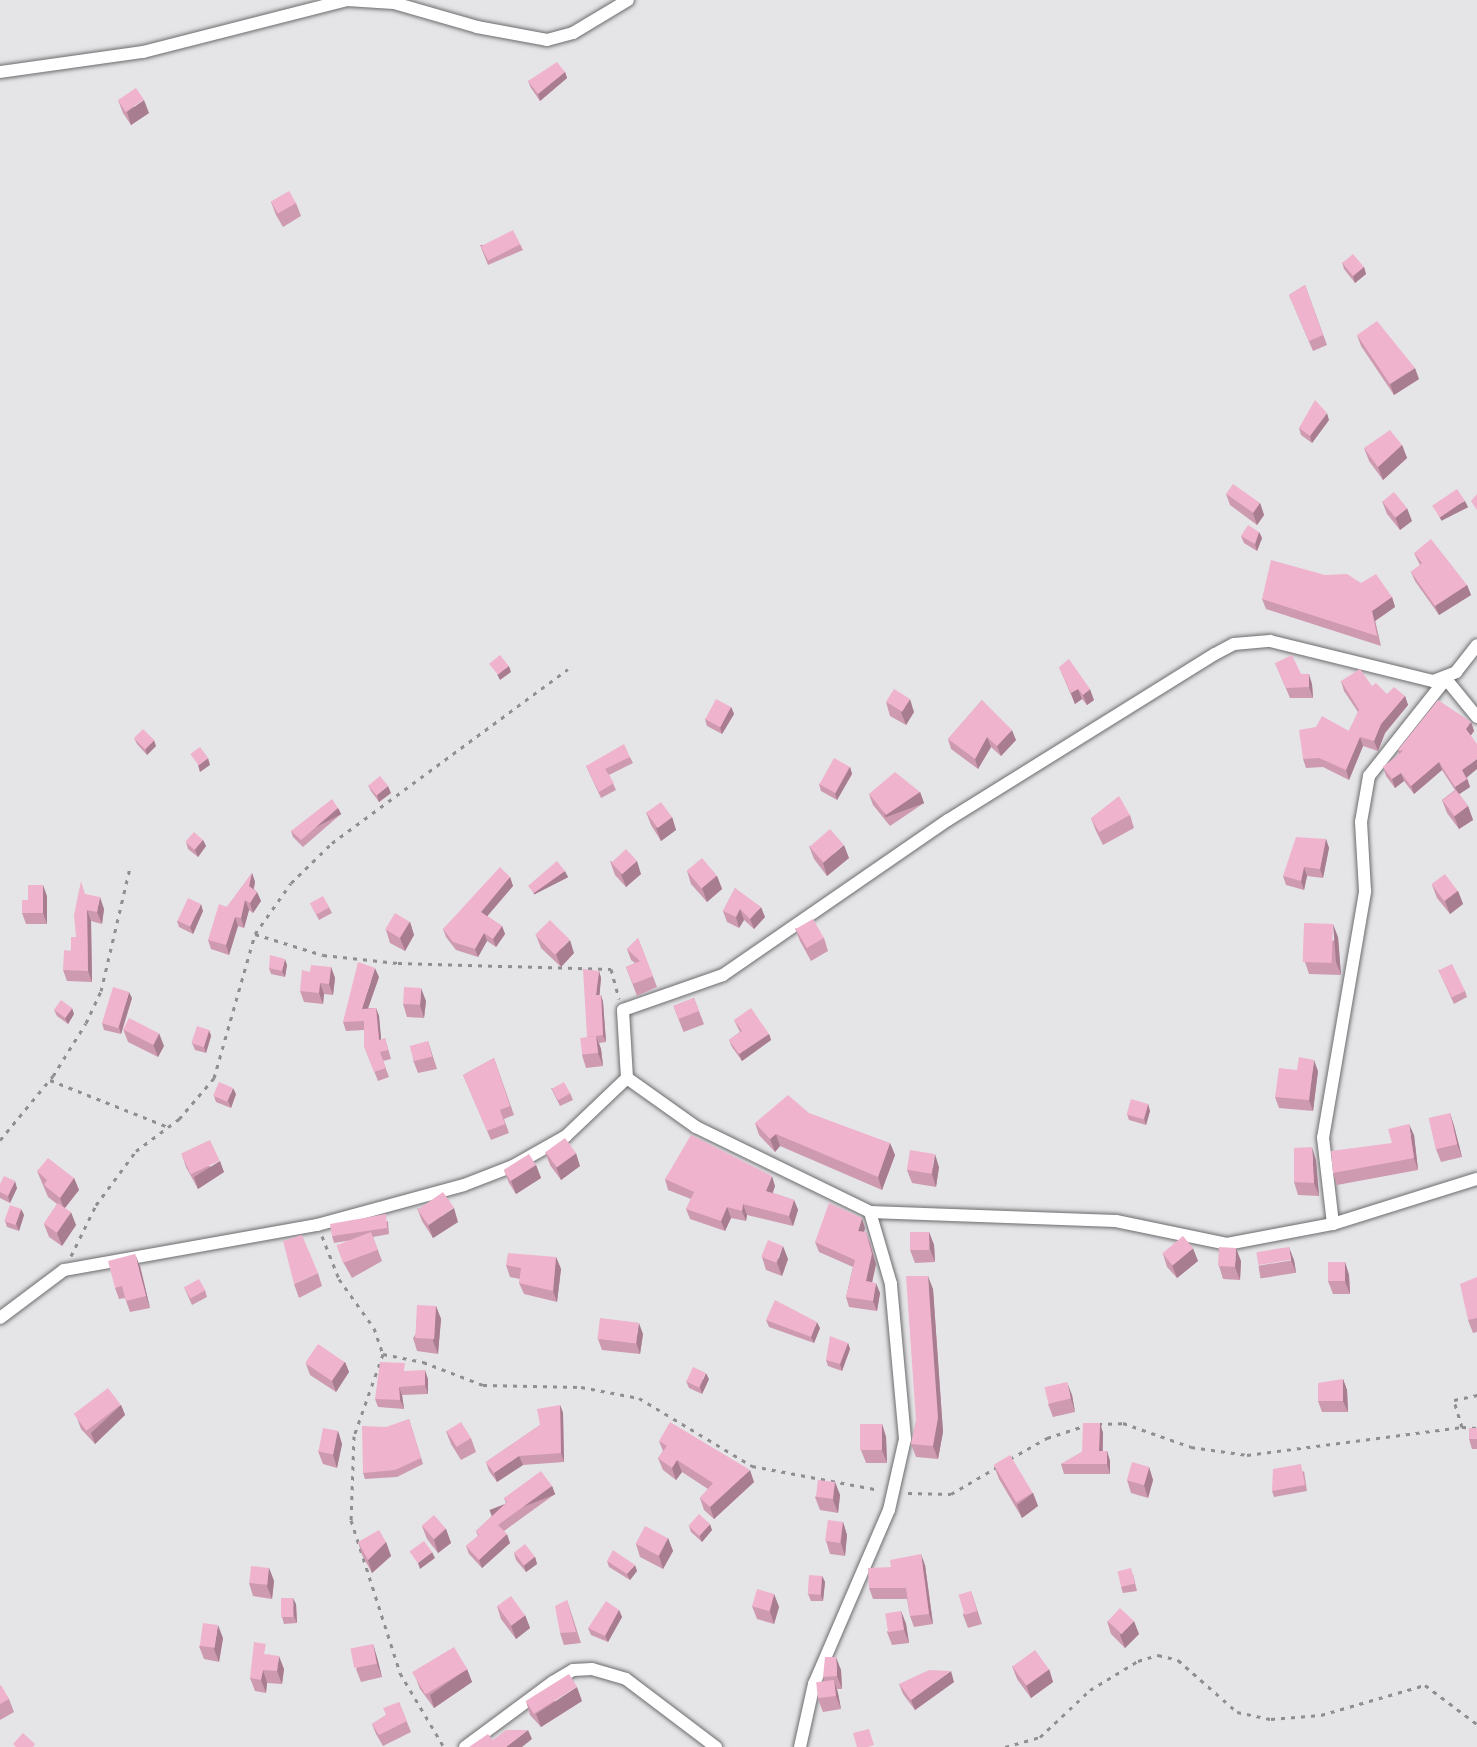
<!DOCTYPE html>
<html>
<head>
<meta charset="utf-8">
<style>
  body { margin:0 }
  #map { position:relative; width:1477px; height:1747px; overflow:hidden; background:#e5e5e8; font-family:"Archivo Narrow",sans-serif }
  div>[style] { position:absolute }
  .path>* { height:3px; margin-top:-1.5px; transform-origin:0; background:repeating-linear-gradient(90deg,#8f8f91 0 4px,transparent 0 10px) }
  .roads { filter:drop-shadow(0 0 2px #6c6c6e) drop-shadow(0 0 2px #6c6c6e) }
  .street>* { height:12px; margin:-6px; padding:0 6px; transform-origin:6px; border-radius:6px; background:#fff }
  .wall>* { inset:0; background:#ce9ab0; transform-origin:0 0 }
  .shaded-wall>* { inset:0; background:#a87d90; transform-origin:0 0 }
  .building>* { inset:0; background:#f0b3cd; transform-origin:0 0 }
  span { translate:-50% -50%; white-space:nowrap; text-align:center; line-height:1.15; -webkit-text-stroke:6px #e5e5e8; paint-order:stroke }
</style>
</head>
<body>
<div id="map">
  <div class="path">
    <i style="left:255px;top:934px;width:71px;rotate:17.2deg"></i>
    <i style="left:323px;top:955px;width:75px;rotate:6.1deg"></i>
    <i style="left:398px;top:963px;width:213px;rotate:1.6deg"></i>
    <i style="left:611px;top:969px;width:31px;rotate:75deg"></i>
    <i style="left:50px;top:1080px;width:127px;rotate:21.7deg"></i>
    <i style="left:0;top:1140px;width:83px;rotate:-50.4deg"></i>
    <i style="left:53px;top:1076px;width:62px;rotate:-58.1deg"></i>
    <i style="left:86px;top:1023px;width:35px;rotate:-65deg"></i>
    <i style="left:101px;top:991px;width:127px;rotate:-76.8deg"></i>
    <i style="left:322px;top:1236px;width:46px;rotate:68.4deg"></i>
    <i style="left:339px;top:1279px;width:60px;rotate:54.5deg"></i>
    <i style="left:374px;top:1328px;width:28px;rotate:71deg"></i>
    <i style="left:383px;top:1354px;width:87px;rotate:109.5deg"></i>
    <i style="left:354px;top:1436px;width:84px;rotate:92deg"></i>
    <i style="left:351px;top:1520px;width:161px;rotate:72.2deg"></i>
    <i style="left:400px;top:1673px;width:86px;rotate:59.3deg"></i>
    <i style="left:71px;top:1256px;width:57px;rotate:-63.9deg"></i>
    <i style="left:96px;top:1205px;width:67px;rotate:-53.5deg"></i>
    <i style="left:136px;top:1151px;width:54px;rotate:-36.7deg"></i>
    <i style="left:179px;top:1119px;width:54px;rotate:-49.5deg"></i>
    <i style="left:214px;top:1078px;width:150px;rotate:-74.1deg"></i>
    <i style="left:255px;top:934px;width:62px;rotate:-54.8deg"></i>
    <i style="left:291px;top:883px;width:57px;rotate:-44.3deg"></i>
    <i style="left:332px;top:843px;width:293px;rotate:-36.4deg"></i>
    <i style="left:383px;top:1354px;width:41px;rotate:11.3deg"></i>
    <i style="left:423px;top:1362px;width:64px;rotate:21deg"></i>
    <i style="left:483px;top:1385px;width:98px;rotate:1.2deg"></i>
    <i style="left:581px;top:1387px;width:59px;rotate:10.7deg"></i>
    <i style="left:639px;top:1398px;width:132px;rotate:31deg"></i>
    <i style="left:752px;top:1466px;width:130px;rotate:10.6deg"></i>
    <i style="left:1098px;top:1424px;width:25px;rotate:-2deg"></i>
    <i style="left:1123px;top:1423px;width:72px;rotate:19.4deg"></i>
    <i style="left:1191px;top:1447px;width:57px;rotate:8.1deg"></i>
    <i style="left:1247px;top:1455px;width:217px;rotate:-7.4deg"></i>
    <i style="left:1462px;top:1427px;width:28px;rotate:-107deg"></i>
    <i style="left:1454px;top:1400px;width:24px;rotate:-12deg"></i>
    <i style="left:1462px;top:1427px;width:15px;rotate:4deg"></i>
    <i style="left:1010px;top:1459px;width:43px;rotate:-29.6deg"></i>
    <i style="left:1047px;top:1438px;width:42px;rotate:-18deg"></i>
    <i style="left:908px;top:1493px;width:43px;rotate:1.3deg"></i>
    <i style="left:951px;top:1494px;width:53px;rotate:-30.4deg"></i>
    <i style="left:1005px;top:1747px;width:36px;rotate:-16deg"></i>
    <i style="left:1040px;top:1737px;width:69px;rotate:-43.2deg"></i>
    <i style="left:1090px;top:1690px;width:56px;rotate:-31.1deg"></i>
    <i style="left:1138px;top:1661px;width:21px;rotate:-17deg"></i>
    <i style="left:1158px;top:1655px;width:21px;rotate:14deg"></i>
    <i style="left:1178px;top:1660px;width:79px;rotate:41.4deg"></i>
    <i style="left:1237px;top:1712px;width:35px;rotate:12deg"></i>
    <i style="left:1271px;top:1719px;width:50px;rotate:-4.6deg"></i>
    <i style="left:1321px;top:1715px;width:108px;rotate:-16.1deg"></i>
    <i style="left:1425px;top:1685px;width:65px;rotate:36.9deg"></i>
  </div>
  <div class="roads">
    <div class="street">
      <i style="left:0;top:72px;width:144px;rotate:-8deg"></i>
      <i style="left:143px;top:52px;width:211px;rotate:-14.3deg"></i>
      <i style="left:347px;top:0;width:47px;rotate:3.7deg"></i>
      <i style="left:394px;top:3px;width:86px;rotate:16.1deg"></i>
      <i style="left:477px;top:27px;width:71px;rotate:10.5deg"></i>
      <i style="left:547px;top:40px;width:27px;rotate:-15deg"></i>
      <i style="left:573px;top:33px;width:64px;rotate:-31deg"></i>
      <i style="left:627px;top:1078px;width:68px;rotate:-93.4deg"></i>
      <i style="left:623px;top:1010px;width:106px;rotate:-19.3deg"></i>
      <i style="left:723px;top:975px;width:273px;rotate:-34.6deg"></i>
      <i style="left:948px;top:820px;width:314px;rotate:-31.9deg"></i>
      <i style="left:1215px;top:654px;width:21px;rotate:-28deg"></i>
      <i style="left:1234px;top:644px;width:36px;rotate:-5deg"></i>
      <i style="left:1270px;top:641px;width:168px;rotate:13.8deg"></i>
      <i style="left:1433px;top:681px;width:25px;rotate:-21deg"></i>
      <i style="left:1456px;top:672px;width:34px;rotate:-52deg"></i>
      <i style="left:1333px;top:1224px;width:87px;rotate:-96.6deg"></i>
      <i style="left:1323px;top:1138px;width:251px;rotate:-80.3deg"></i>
      <i style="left:1365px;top:891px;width:69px;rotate:-93.3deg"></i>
      <i style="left:1361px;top:822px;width:47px;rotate:-80.1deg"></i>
      <i style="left:1369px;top:776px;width:124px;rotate:-51.6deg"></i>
      <i style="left:1446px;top:679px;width:49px;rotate:50.8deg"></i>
      <i style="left:0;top:1318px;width:80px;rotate:-36.9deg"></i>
      <i style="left:64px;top:1270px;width:257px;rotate:-10.1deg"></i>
      <i style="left:317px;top:1225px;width:152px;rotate:-15.2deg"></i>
      <i style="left:464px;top:1185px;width:53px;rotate:-21.2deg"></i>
      <i style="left:513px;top:1166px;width:61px;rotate:-29.5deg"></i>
      <i style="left:566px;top:1136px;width:84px;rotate:-43.6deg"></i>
      <i style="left:627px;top:1078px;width:85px;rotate:35.4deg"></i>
      <i style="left:696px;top:1127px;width:194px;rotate:26deg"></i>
      <i style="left:870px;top:1212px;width:246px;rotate:2.1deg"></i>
      <i style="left:1116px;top:1221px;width:113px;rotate:11.7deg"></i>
      <i style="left:1227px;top:1244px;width:108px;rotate:-10.7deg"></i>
      <i style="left:1333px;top:1224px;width:151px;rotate:-17.4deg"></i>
      <i style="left:465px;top:1747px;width:109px;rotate:-36.5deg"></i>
      <i style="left:553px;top:1682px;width:23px;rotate:-31deg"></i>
      <i style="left:573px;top:1670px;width:19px;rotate:-3deg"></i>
      <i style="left:592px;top:1669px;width:35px;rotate:16deg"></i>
      <i style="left:626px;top:1679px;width:113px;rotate:37.1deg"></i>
      <i style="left:800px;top:1747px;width:65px;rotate:-77.5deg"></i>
      <i style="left:814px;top:1684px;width:189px;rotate:-66.7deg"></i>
      <i style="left:889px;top:1510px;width:73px;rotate:-77.3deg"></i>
      <i style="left:905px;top:1439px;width:156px;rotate:-95.2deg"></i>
      <i style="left:891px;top:1284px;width:75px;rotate:-106.3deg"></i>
    </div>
  </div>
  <div class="wall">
    <i style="clip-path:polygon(565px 72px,567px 78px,540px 101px,531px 88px,528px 81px)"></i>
    <i style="clip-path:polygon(118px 100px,149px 113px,131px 125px,123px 113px)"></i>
    <i style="clip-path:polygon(271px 202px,296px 203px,301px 216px,283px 227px,276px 215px)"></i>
    <i style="clip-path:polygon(520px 244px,523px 250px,488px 265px,480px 245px)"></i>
    <i style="clip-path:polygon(1342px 262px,1364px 267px,1366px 274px,1355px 283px,1344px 269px)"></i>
    <i style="clip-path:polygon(1305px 285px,1327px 345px,1313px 351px,1289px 295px)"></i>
    <i style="clip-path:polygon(1357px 335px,1419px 379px,1394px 395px,1361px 346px)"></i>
    <i style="clip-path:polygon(1329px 420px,1312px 443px,1301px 435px,1299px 428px)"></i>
    <i style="clip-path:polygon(1402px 445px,1407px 458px,1383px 480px,1369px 461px,1364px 448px)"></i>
    <i style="clip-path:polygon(1226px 494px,1260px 503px,1264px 515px,1257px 525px,1230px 505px)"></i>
    <i style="clip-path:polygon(1382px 501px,1412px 521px,1400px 530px,1387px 514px)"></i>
    <i style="clip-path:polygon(1259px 532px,1262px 538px,1257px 551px,1244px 543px,1241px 536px)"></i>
    <i style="clip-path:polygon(1414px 553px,1467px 585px,1471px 595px,1439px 615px,1415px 581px,1411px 572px,1420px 565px)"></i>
    <i style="clip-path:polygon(1325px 575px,1361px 583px,1392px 597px,1395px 607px,1375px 621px,1381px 646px,1266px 609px,1262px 599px)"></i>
    <i style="clip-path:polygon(1275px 663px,1301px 674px,1312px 684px,1313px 698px,1290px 698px)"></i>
    <i style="clip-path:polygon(1059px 667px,1094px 700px,1087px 705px,1082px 699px,1075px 704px)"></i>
    <i style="clip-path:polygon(1341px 681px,1372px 686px,1387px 694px,1405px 696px,1408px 705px,1385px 733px,1378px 751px,1363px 746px,1349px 780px,1323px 767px,1306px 768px,1303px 759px,1349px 731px,1358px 712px,1344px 691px)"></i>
    <i style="clip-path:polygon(982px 700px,1016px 740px,1001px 756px,991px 747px,978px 769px,951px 749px,948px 739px)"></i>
    <i style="clip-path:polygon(886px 702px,914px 712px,906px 725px,890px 716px)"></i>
    <i style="clip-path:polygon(731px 707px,734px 714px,722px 734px,707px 726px,705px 719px)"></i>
    <i style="clip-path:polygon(1471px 722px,1474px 731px,1471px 735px,1467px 777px,1470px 787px,1459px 794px,1468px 806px,1473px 820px,1459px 829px,1447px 813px,1442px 800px,1455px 790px,1442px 770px,1414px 794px,1404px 781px,1395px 788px,1386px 776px,1383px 767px,1399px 754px,1398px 750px)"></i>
    <i style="clip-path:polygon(134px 738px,156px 746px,147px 755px,137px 744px)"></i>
    <i style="clip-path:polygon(630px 757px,633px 763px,609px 775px,616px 790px,601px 798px,586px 766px)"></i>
    <i style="clip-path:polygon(850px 767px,852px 774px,837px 800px,821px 791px,819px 784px)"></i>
    <i style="clip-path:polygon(368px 785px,391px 793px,379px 802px,371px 791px)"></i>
    <i style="clip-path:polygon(920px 792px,924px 803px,890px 826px,873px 805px,869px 794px)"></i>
    <i style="clip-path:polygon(338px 808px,341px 814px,303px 847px,293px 837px,291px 831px)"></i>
    <i style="clip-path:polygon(646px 812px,672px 817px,676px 830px,661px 841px,651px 825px)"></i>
    <i style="clip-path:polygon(1130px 815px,1134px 828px,1103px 845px,1096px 831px,1091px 818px)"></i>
    <i style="clip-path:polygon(1326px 839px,1329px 848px,1323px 878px,1307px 876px,1304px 890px,1286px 885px,1283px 876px)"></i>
    <i style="clip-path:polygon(203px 840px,206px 846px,198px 857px,188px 849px,186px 842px)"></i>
    <i style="clip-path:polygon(809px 846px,849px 858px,827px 876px,814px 859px)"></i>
    <i style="clip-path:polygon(610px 861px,641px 874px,626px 887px,615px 875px)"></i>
    <i style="clip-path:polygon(687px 871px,717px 876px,722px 889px,707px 902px,691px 884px)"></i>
    <i style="clip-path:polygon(252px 873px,255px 882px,254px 889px,257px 892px,261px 901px,253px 913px,249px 910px,244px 928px,238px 926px,229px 955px,211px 949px,208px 940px,227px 907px)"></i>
    <i style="clip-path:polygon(510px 877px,513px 886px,487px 916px,502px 926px,505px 934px,496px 947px,487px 941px,478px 957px,456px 950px,446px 937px,443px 929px)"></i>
    <i style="clip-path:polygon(1432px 885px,1458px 891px,1463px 904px,1450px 914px,1437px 898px)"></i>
    <i style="clip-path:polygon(735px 888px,765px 917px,754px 929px,744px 920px,739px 928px,727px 922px,723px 911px)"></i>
    <i style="clip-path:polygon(86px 894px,104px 909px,102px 924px,91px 921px,92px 982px,67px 981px,63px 970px,76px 937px)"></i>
    <i style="clip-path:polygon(47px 896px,47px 924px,26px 924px,22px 913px,28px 900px)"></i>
    <i style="clip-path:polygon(310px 903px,329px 907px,332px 913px,319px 920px)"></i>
    <i style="clip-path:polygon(203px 911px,193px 934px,179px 927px,177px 921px)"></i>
    <i style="clip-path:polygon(410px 922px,414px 935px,405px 951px,390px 943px,386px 930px)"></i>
    <i style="clip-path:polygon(795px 928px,824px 938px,828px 951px,811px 961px,800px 941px)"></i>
    <i style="clip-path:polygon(536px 935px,574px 953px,561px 967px,541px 948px)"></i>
    <i style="clip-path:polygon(1338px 937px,1341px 975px,1309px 974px,1305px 962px)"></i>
    <i style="clip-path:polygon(638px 938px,657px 987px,637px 996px,626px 967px,635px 963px,631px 960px,627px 949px)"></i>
    <i style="clip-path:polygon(287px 965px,285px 977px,271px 974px,269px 968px)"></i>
    <i style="clip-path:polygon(331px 967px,335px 978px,333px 995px,324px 994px,323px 1004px,304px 1002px,300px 991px,310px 972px)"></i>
    <i style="clip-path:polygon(1438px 969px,1465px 991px,1467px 997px,1454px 1004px)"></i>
    <i style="clip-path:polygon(599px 971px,601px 978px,599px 995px,601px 995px,603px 1002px,606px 1042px,599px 1043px,601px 1049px,603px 1066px,586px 1068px,582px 1055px,587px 1037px)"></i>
    <i style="clip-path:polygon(379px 977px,368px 1008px,376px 1008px,379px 1016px,381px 1040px,385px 1038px,391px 1059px,383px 1061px,389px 1077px,378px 1081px,364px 1046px,364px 1030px,346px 1031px,343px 1022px)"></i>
    <i style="clip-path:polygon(132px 998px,121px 1034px,104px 1030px,102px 1023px)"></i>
    <i style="left:694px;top:998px;width:28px;height:22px;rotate:69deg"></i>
    <i style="clip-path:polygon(426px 1001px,424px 1018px,407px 1017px,403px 1004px)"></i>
    <i style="clip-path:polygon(54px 1010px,74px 1014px,68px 1024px,57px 1016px)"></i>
    <i style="clip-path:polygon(734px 1020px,769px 1034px,771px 1040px,742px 1061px,732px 1047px,729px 1040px,740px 1032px)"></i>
    <i style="clip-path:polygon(123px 1029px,164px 1046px,158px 1057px,128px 1042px)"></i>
    <i style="clip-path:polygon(209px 1030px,211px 1036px,206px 1053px,195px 1050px,192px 1043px)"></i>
    <i style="clip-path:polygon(428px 1041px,437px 1069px,418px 1073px,413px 1060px)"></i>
    <i style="clip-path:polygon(494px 1058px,514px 1115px,504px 1119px,509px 1133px,491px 1140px,463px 1075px)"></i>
    <i style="clip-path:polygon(1297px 1070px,1318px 1071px,1313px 1111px,1279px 1108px,1275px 1097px)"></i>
    <i style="clip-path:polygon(551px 1088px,570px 1093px,573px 1100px,560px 1106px)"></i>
    <i style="clip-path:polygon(236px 1094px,231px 1108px,216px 1102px,214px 1096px)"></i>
    <i style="clip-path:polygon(1148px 1104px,1150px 1111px,1146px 1125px,1129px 1120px,1127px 1114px)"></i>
    <i style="clip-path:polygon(1450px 1113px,1454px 1126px,1462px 1157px,1441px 1162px,1436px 1149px)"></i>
    <i style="clip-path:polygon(755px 1123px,890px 1143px,895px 1155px,882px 1190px,780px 1146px,775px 1152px,759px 1135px)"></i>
    <i style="clip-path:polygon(1414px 1135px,1418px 1170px,1337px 1185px,1333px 1173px,1392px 1143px)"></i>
    <i style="clip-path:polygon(545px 1152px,580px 1166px,561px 1180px,550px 1165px)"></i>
    <i style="clip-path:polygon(182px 1155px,224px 1172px,198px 1189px,186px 1167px)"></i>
    <i style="clip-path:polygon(1316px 1160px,1319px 1196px,1298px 1195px,1294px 1182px)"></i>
    <i style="clip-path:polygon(536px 1165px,541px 1178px,516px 1194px,509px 1183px,504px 1170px)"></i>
    <i style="clip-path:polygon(939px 1167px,936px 1187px,912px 1183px,907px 1170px)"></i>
    <i style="clip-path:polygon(37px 1171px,74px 1178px,79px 1190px,65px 1208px,76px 1225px,62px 1246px,49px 1237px,44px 1224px,57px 1204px,48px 1197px)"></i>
    <i style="clip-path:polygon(665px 1179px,775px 1186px,773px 1193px,794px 1200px,798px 1210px,793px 1226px,747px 1215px,746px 1221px,731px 1218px,725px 1231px,690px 1219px,686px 1209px,691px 1199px,668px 1190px)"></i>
    <i style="clip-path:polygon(0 1184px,17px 1188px,10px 1203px,0 1198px)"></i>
    <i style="clip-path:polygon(417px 1208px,458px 1222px,433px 1238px,422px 1221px)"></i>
    <i style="clip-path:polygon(21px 1209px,24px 1215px,19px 1231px,7px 1227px,5px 1221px)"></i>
    <i style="clip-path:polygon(388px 1221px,389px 1234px,373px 1237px,382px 1261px,352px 1278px,343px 1262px,339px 1250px,359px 1239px,334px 1243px,332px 1236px)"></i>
    <i style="clip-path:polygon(865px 1228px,864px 1232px,870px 1242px,876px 1264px,872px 1282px,880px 1293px,877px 1311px,849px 1307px,846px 1297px,853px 1267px,819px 1252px,815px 1242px)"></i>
    <i style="clip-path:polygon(929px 1232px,934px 1245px,935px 1262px,915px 1263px,910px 1250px)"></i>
    <i style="clip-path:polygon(1163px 1254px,1198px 1261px,1177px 1278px,1167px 1267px)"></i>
    <i style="clip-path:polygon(556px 1257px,561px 1269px,557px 1302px,524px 1294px,519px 1283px,520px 1279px,510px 1277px,506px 1265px)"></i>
    <i style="clip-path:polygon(762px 1257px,788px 1259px,782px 1276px,766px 1270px)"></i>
    <i style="left:1294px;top:1260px;width:13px;height:36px;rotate:81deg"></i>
    <i style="clip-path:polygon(1241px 1261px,1240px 1280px,1223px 1279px,1219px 1266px)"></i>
    <i style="clip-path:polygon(1345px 1262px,1349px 1275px,1350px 1294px,1333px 1294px,1328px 1281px)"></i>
    <i style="clip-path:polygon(140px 1266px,150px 1308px,130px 1312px,125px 1298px,119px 1299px,115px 1288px)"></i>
    <i style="clip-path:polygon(318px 1273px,322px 1286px,299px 1298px,294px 1284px)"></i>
    <i style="clip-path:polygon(1477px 1277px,1477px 1332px,1473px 1333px,1468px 1320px)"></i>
    <i style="clip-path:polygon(184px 1287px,205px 1290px,207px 1297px,192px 1305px)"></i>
    <i style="clip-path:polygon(933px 1289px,943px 1432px,938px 1459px,916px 1457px,911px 1444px,916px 1421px)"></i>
    <i style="clip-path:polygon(436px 1306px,441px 1319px,438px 1354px,417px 1351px,413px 1338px)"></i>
    <i style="clip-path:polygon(766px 1320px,820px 1328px,814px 1343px,769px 1327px)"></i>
    <i style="clip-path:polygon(643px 1334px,640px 1354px,602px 1350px,598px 1339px)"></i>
    <i style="clip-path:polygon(848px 1343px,850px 1349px,842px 1371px,828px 1366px,826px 1360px)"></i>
    <i style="clip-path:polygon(345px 1362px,349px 1372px,336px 1392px,310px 1375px,306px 1364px)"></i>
    <i style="clip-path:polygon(408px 1371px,428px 1379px,428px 1394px,402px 1395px,404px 1409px,378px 1407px,375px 1399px)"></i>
    <i style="clip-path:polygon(709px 1379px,702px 1394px,689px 1388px,686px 1381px)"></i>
    <i style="clip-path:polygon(1343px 1379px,1347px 1390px,1348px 1412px,1322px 1412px,1318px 1401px)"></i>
    <i style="clip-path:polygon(1072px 1395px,1075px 1412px,1053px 1417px,1048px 1404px)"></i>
    <i style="clip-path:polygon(121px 1405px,125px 1415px,95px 1444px,81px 1429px,77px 1418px)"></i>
    <i style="clip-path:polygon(560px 1405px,563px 1413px,564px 1462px,523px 1465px,497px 1482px,489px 1471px,486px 1462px,540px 1425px)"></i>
    <i style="clip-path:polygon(409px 1419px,423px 1464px,397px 1477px,365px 1479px,363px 1473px)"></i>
    <i style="clip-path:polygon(1100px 1423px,1103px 1433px,1103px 1451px,1107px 1451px,1110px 1461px,1110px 1474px,1064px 1474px,1061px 1464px,1082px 1452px)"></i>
    <i style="clip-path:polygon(882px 1424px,886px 1437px,887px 1463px,866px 1463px,861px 1450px)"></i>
    <i style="clip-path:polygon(1477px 1428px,1477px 1449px,1472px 1449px,1469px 1439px)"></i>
    <i style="clip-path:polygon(338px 1431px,342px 1444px,337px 1468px,323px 1464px,318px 1451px)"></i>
    <i style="clip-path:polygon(446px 1431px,471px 1438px,476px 1452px,461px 1460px,451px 1444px)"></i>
    <i style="clip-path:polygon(659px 1441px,754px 1482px,714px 1519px,704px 1510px,700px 1498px,708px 1489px,682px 1472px,676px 1480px,663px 1470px,658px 1458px,663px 1451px)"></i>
    <i style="clip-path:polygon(994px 1466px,1033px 1493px,1038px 1506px,1022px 1518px,999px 1479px)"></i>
    <i style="clip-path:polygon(1149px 1467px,1153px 1480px,1148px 1498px,1131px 1493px,1127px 1480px)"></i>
    <i style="clip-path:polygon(1304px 1471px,1307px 1491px,1274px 1497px,1272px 1491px)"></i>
    <i style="clip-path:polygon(835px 1482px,840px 1495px,838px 1513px,820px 1510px,815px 1497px)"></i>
    <i style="clip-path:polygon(552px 1486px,555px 1494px,504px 1531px,510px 1543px,482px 1568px,469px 1554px,466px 1546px,478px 1536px,476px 1531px,506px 1503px,504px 1498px)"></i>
    <i style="clip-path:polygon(843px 1522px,847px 1535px,845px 1556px,830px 1554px,826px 1541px)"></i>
    <i style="clip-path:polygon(422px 1526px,446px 1529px,451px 1543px,438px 1553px,427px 1539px)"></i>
    <i style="clip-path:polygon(689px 1526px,712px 1530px,702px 1542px,691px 1532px)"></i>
    <i style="clip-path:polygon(668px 1538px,673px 1551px,663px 1569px,640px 1557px,636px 1544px)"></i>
    <i style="clip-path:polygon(358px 1542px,386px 1542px,391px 1556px,372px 1573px,362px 1555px)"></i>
    <i style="clip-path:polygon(514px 1553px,535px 1557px,537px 1564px,526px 1572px,516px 1560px)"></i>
    <i style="clip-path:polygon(607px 1561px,637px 1571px,630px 1580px,609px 1567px)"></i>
    <i style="clip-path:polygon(925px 1565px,933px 1624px,914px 1627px,910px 1616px,907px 1599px,873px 1599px,869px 1588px,891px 1567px)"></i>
    <i style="clip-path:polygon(269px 1568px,274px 1581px,272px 1599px,253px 1596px,249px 1583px)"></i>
    <i style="clip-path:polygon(1133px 1574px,1137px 1591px,1123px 1593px,1121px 1587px)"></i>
    <i style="clip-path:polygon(822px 1576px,825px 1582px,823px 1601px,811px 1601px,808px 1594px)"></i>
    <i style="clip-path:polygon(971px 1591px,982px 1624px,968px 1628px,963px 1615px)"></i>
    <i style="clip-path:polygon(774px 1594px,779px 1607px,774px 1624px,757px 1619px,752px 1606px)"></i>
    <i style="clip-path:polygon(567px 1600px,571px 1612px,581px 1643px,564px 1645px,560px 1633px)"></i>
    <i style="clip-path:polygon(296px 1604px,297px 1623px,284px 1624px,282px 1617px)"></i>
    <i style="clip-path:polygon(497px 1606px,525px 1615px,530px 1628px,516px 1639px,501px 1619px)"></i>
    <i style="clip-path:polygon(619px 1610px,622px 1617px,608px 1642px,591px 1635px,588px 1628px)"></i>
    <i style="clip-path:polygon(901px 1611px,906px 1624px,909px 1643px,892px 1645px,887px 1632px)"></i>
    <i style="clip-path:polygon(1107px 1621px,1139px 1634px,1125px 1648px,1111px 1634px)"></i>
    <i style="clip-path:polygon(223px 1638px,219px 1662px,204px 1659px,199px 1646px)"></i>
    <i style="clip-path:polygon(373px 1644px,382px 1677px,361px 1682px,356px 1669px)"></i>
    <i style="clip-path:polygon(269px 1654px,284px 1669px,282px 1684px,267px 1683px,266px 1693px,255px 1691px,250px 1678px)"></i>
    <i style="clip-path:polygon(1012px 1666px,1049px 1669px,1053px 1682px,1031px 1698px,1017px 1679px)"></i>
    <i style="clip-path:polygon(467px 1669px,472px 1682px,434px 1708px,420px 1689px,415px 1676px)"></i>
    <i style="clip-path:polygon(841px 1670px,842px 1689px,837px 1689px,841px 1709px,823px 1712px,818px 1699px,824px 1681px,823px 1677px)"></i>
    <i style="clip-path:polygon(954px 1682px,915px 1710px,903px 1694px,899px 1684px)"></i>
    <i style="clip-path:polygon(0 1686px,9px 1699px,14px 1712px,0 1720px)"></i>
    <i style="clip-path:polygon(526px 1701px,582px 1701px,541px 1727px,530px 1715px)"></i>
    <i style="clip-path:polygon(399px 1702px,411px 1732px,383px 1746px,376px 1734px,372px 1724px,386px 1715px)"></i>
  </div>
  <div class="shaded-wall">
    <i style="clip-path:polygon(565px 72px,567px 78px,540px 101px,538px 94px)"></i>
    <i style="clip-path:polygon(144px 100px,149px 113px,131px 125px,127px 112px)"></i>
    <i style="clip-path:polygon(1364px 267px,1366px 274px,1355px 283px,1353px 276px)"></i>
    <i style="clip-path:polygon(1415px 368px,1419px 379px,1394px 395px,1390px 384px)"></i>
    <i style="clip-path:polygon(1327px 413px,1329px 420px,1312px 443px,1310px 436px)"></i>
    <i style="clip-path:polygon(1402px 445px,1407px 458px,1383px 480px,1378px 467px)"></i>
    <i style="left:1465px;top:501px;width:7px;height:30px;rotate:63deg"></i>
    <i style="clip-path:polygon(1260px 503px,1264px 515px,1257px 525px,1253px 513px)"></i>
    <i style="clip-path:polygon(1407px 508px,1412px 521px,1400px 530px,1395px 517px)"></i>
    <i style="clip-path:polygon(1259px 532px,1262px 538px,1257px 551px,1255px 544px)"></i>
    <i style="clip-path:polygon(1467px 585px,1471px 595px,1439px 615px,1435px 606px)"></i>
    <i style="clip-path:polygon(1392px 597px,1395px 607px,1375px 621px,1381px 646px,1372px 611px)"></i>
    <i style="clip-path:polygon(509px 666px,511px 672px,500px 680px,497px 674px)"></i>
    <i style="clip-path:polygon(1309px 674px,1312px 684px,1313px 698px,1309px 687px)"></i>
    <i style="clip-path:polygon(1078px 689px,1082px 699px,1075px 704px,1071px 693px)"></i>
    <i style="clip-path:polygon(1090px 689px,1094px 700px,1087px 705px,1083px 695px)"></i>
    <i style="clip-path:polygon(1405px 696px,1408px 705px,1385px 733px,1378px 751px,1374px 741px,1381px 724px)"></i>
    <i style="clip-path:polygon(910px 699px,914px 712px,906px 725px,901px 712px)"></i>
    <i style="clip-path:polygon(731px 707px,734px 714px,722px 734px,720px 727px)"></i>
    <i style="clip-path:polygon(1471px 722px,1474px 731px,1469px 738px,1466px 729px)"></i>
    <i style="clip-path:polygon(1012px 730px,1016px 740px,1001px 756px,997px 746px)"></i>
    <i style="clip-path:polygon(987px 737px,991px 747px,978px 769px,975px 759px)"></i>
    <i style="clip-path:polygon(1360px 737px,1363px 746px,1349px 780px,1346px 770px)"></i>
    <i style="clip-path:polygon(154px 740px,156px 746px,147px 755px,145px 748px)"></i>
    <i style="clip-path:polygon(208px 758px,210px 765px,200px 772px,198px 765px)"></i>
    <i style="clip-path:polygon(1477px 759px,1477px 769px,1465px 779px,1462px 770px)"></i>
    <i style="clip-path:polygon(1439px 762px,1442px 770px,1414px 794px,1411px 786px)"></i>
    <i style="clip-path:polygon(850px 767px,852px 774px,837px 800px,835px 794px)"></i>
    <i style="clip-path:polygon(1401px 773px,1404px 781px,1395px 788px,1392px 779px)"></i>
    <i style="clip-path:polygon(1467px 779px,1470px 787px,1458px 795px,1455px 787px)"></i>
    <i style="clip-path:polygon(388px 786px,391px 793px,379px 802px,377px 795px)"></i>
    <i style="left:920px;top:792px;width:12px;height:41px;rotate:70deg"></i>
    <i style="clip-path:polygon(1468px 806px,1473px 820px,1459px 829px,1454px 816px)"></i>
    <i style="left:338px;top:808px;width:7px;height:49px;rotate:63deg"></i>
    <i style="clip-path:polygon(672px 817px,676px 830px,661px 841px,656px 828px)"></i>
    <i style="clip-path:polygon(1326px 839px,1329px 848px,1323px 878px,1320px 869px)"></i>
    <i style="clip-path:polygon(203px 840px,206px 846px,198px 857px,195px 850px)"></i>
    <i style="clip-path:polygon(844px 845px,849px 858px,827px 876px,823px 863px)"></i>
    <i style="clip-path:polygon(637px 861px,641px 874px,626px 887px,621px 874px)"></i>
    <i style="clip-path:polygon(1304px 867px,1307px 876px,1304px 890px,1301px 881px)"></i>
    <i style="left:565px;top:871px;width:7px;height:38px;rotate:63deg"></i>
    <i style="clip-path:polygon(252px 873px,255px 882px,252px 895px,249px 886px)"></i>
    <i style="clip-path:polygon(717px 876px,722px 889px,707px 902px,702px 888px)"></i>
    <i style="clip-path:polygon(510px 877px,513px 886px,484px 920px,481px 912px)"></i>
    <i style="clip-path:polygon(43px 885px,47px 896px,47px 924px,43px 913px)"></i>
    <i style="clip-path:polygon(1458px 891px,1463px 904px,1450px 914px,1445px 901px)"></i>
    <i style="clip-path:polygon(257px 892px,261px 901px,253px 913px,250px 903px)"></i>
    <i style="clip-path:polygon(100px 897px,104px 909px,102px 924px,97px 912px)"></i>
    <i style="clip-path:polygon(245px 900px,249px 910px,244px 928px,241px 918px)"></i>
    <i style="clip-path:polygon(201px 904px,203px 911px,193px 934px,190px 927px)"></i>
    <i style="clip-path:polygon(761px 907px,765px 917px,754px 929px,750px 919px)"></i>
    <i style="clip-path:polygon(740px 909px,744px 920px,739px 928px,736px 917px)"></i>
    <i style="clip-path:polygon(87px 910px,91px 921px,92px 982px,88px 971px)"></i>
    <i style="clip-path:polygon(235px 917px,238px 926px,229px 955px,226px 945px)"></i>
    <i style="clip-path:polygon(410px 922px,414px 935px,405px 951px,400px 938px)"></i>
    <i style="clip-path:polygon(1333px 924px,1338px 937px,1341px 975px,1336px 962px)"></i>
    <i style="clip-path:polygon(502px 926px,505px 934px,496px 947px,493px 939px)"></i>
    <i style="clip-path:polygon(484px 933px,487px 941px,478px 957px,475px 949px)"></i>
    <i style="clip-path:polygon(570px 940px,574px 953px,561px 967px,556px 954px)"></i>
    <i style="clip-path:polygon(285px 959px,287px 965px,285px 977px,282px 971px)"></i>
    <i style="clip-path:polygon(331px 967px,335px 978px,333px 995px,329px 984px)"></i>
    <i style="clip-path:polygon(375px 968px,379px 977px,365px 1017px,362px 1009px)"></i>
    <i style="clip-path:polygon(599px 971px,601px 978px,599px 1002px,596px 995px)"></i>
    <i style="clip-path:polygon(320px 983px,324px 994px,323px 1004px,319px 993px)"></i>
    <i style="clip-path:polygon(421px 988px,426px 1001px,424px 1018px,420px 1005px)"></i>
    <i style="clip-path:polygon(129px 992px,132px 998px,121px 1034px,119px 1027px)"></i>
    <i style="clip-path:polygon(601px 995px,603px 1002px,606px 1042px,603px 1035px)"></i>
    <i style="clip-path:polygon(72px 1008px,74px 1014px,68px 1024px,65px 1018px)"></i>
    <i style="clip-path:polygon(376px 1008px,379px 1016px,382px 1049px,379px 1040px)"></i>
    <i style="clip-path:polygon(209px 1030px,211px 1036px,206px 1053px,204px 1047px)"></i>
    <i style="clip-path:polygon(159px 1033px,164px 1046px,158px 1057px,153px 1044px)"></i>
    <i style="clip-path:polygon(769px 1034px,771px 1040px,742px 1061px,739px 1054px)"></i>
    <i style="clip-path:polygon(596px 1036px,601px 1049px,603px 1066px,598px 1053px)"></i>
    <i style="clip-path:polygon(1314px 1060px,1318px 1071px,1313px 1111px,1309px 1100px)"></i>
    <i style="clip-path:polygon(233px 1088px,236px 1094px,231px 1108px,228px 1101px)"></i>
    <i style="clip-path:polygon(1148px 1104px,1150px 1111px,1146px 1125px,1144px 1118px)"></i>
    <i style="clip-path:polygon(1450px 1113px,1454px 1126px,1462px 1157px,1457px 1144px)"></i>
    <i style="clip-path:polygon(1409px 1124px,1414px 1135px,1418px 1170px,1414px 1158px)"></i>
    <i style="clip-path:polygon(776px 1134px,780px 1146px,775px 1152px,770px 1139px)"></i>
    <i style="clip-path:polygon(890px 1143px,895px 1155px,882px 1190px,878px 1177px)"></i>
    <i style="clip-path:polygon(1312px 1147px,1316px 1160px,1319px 1196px,1314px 1183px)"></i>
    <i style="clip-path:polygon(576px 1153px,580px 1166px,561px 1180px,556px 1167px)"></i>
    <i style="clip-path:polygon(935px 1154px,939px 1167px,936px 1187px,932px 1174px)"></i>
    <i style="clip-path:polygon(220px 1161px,224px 1172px,198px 1189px,194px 1177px)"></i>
    <i style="clip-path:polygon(536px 1165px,541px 1178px,516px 1194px,511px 1181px)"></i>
    <i style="clip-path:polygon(772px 1176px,775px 1186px,769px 1201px,766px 1191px)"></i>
    <i style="clip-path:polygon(74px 1178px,79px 1190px,64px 1209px,60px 1198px)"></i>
    <i style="clip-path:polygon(15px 1181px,17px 1188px,10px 1203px,8px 1196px)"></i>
    <i style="clip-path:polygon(794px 1200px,798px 1210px,793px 1226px,789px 1216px)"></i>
    <i style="clip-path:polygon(743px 1204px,747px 1215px,746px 1221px,742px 1211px)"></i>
    <i style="clip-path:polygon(727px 1207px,731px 1218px,725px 1231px,721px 1221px)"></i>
    <i style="clip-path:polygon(454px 1208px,458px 1222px,433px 1238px,428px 1225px)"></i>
    <i style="clip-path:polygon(21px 1209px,24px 1215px,19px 1231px,16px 1224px)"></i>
    <i style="clip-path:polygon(71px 1212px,76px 1225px,62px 1246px,57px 1233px)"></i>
    <i style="clip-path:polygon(862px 1218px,865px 1228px,862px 1241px,858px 1231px)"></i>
    <i style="clip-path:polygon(866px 1232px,876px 1264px,870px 1292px,866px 1281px)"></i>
    <i style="clip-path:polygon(929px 1232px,934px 1245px,935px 1262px,930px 1249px)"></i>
    <i style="clip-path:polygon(783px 1246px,788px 1259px,782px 1276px,777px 1263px)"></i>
    <i style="clip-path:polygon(1289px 1247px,1294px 1260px,1296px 1273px,1291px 1260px)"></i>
    <i style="clip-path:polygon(1193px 1248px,1198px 1261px,1177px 1278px,1172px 1265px)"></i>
    <i style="clip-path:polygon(1236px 1248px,1241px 1261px,1240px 1280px,1235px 1267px)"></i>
    <i style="clip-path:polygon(135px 1254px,140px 1266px,150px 1308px,146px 1296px)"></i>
    <i style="clip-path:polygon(556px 1257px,561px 1269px,557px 1302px,553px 1291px)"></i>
    <i style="clip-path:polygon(1345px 1262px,1349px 1275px,1350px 1294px,1345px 1281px)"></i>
    <i style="clip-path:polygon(928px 1276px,933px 1289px,943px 1432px,938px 1459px,933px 1446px)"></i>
    <i style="clip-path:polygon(876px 1283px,880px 1293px,877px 1311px,873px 1301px)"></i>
    <i style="clip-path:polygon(436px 1306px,441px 1319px,438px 1354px,433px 1341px)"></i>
    <i style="clip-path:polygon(817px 1322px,820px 1328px,814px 1343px,811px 1337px)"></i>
    <i style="clip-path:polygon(639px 1323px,643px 1334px,640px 1354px,636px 1342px)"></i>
    <i style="clip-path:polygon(848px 1343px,850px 1349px,842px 1371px,840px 1364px)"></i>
    <i style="clip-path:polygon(345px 1362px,349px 1372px,336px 1392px,332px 1381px)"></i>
    <i style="clip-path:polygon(425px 1370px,428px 1379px,428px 1394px,425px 1385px)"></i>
    <i style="clip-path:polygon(706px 1373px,709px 1379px,702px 1394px,700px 1387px)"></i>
    <i style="clip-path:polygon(1343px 1379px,1347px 1390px,1348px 1412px,1343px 1401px)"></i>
    <i style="clip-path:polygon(1067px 1382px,1072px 1395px,1075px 1412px,1071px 1399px)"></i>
    <i style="clip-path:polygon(399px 1387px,402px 1395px,404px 1409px,400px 1400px)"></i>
    <i style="clip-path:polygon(121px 1405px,125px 1415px,95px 1444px,91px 1433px)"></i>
    <i style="clip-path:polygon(560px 1405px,563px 1413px,564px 1462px,561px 1453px)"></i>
    <i style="clip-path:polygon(1100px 1423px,1103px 1433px,1102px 1461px,1099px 1451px)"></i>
    <i style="clip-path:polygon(882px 1424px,886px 1437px,887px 1463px,882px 1450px)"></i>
    <i style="clip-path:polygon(338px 1431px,342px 1444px,337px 1468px,333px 1455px)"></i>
    <i style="clip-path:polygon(1107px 1451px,1110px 1461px,1110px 1474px,1107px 1464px)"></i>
    <i style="clip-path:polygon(519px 1456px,523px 1465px,497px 1482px,494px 1473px)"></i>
    <i style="clip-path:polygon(677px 1460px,682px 1472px,676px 1480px,672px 1468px)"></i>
    <i style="clip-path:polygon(1149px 1467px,1153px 1480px,1148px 1498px,1144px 1485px)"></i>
    <i style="clip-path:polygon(750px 1470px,754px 1482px,714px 1519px,710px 1507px)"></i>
    <i style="clip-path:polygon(835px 1482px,840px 1495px,838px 1513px,833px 1500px)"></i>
    <i style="left:552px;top:1486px;width:9px;height:67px;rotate:69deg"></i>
    <i style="clip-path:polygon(1033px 1493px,1038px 1506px,1022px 1518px,1017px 1505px)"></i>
    <i style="clip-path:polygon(843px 1522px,847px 1535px,845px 1556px,841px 1543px)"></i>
    <i style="clip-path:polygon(710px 1524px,712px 1530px,702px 1542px,699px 1535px)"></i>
    <i style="clip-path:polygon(446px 1529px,451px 1543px,438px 1553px,434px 1540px)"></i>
    <i style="clip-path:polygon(507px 1534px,510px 1543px,482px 1568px,479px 1560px)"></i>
    <i style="clip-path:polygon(668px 1538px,673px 1551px,663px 1569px,659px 1556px)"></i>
    <i style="clip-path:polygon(386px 1542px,391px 1556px,372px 1573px,368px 1560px)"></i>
    <i style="clip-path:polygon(432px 1552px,435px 1558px,420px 1569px,418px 1563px)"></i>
    <i style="clip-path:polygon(921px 1554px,925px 1565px,933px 1624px,929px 1614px)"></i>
    <i style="clip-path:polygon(535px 1557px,537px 1564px,526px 1572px,524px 1566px)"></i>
    <i style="clip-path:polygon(635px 1565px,637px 1571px,630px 1580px,627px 1574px)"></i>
    <i style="clip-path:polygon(269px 1568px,274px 1581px,272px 1599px,267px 1586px)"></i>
    <i style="clip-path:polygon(822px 1576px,825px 1582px,823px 1601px,821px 1595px)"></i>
    <i style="clip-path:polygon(774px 1594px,779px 1607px,774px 1624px,770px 1611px)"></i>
    <i style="clip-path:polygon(293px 1598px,296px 1604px,297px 1623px,294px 1616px)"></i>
    <i style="clip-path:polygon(619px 1610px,622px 1617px,608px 1642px,605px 1636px)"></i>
    <i style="clip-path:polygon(901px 1611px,906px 1624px,909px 1643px,904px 1630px)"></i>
    <i style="clip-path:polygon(525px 1615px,530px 1628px,516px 1639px,511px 1626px)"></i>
    <i style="clip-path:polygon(1134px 1621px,1139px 1634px,1125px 1648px,1120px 1635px)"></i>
    <i style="clip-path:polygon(218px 1625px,223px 1638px,219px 1662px,214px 1649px)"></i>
    <i style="clip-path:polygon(373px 1644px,377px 1657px,382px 1677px,377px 1664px)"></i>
    <i style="clip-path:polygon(279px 1656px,284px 1669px,282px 1684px,277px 1671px)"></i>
    <i style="clip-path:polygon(836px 1657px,841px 1670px,842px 1689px,837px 1676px)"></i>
    <i style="clip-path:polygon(467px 1669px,472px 1682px,434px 1708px,430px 1695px)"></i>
    <i style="clip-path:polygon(1049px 1669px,1053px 1682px,1031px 1698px,1026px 1685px)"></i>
    <i style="clip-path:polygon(263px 1670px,267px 1683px,266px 1693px,261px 1680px)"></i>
    <i style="clip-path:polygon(951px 1671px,954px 1682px,915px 1710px,911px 1700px)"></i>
    <i style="clip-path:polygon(834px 1680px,838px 1693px,841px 1709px,836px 1696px)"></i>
    <i style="clip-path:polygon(577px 1687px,582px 1701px,541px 1727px,536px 1714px)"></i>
    <i style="clip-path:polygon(528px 1730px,532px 1739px,522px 1747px,506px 1747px)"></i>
  </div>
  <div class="building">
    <i style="clip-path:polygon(557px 62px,565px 72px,538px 94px,528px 81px)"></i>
    <i style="left:136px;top:88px;width:14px;height:22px;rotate:56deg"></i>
    <i style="left:289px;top:191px;width:14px;height:21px;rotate:60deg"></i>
    <i style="left:513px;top:230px;width:16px;height:36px;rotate:63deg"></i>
    <i style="left:1353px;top:254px;width:17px;height:14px;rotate:50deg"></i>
    <i style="clip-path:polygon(1305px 285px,1323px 335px,1309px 341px,1289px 295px)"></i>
    <i style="clip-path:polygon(1377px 321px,1415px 368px,1390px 384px,1357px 335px)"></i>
    <i style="clip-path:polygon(1315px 400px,1327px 413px,1310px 436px,1299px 428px)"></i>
    <i style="clip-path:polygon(1390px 430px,1402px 445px,1378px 467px,1364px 448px)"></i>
    <i style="left:1233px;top:484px;width:33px;height:12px;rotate:35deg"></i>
    <i style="left:1457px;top:489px;width:14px;height:30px;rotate:56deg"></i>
    <i style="left:1394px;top:492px;width:21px;height:15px;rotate:51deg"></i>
    <i style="clip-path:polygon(1477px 494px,1477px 510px,1471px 501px)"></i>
    <i style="clip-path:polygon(1248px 525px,1259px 532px,1255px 544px,1241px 536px)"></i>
    <i style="clip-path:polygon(1431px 539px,1467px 585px,1435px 606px,1411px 572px,1422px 563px,1414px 553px)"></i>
    <i style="clip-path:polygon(1271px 560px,1325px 575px,1347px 574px,1361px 583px,1376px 574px,1392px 597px,1372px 611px,1377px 636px,1262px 599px)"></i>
    <i style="left:500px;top:655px;width:14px;height:14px;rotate:51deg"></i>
    <i style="clip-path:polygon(1292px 655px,1301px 674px,1309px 674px,1309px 687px,1286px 688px,1275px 663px)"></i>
    <i style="clip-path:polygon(1069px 659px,1090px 689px,1083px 695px,1078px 689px,1071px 693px,1059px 667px)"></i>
    <i style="clip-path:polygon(1360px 669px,1372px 686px,1376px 683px,1387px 694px,1394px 687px,1405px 696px,1381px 724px,1374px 741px,1360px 737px,1346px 770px,1319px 758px,1303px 759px,1299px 730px,1316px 727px,1322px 716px,1349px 731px,1359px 710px,1341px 681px)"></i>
    <i style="left:894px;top:689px;width:19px;height:15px;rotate:32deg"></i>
    <i style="left:716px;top:699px;width:17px;height:23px;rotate:28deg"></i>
    <i style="clip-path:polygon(982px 700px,1012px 730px,997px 746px,987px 737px,975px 759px,948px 739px)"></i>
    <i style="clip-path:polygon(1438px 700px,1471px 722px,1466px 729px,1477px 744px,1477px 759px,1462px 770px,1467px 779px,1455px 787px,1439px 762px,1411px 786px,1401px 773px,1392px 779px,1383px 767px,1403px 751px,1398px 750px)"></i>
    <i style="left:143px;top:729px;width:16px;height:13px;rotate:45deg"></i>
    <i style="clip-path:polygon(624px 744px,630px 757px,605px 769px,614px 783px,599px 792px,586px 766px)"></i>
    <i style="left:200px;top:747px;width:14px;height:12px;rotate:54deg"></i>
    <i style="left:834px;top:758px;width:18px;height:30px;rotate:29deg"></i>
    <i style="clip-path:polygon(895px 772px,920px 792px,886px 815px,869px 794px)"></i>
    <i style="left:380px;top:776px;width:13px;height:15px;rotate:51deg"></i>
    <i style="left:1456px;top:790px;width:20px;height:17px;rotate:53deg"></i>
    <i style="clip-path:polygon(1119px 796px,1130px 815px,1099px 832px,1091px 818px)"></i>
    <i style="clip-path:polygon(332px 799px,338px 808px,301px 840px,291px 831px)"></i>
    <i style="left:661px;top:802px;width:19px;height:18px;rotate:54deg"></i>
    <i style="left:830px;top:829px;width:21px;height:27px;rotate:49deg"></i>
    <i style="left:194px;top:832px;width:12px;height:13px;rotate:42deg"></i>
    <i style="clip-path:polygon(1296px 837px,1326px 839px,1320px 869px,1304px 867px,1301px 881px,1283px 876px)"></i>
    <i style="left:626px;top:849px;width:16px;height:20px;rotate:47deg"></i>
    <i style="left:702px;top:858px;width:23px;height:20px;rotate:50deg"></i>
    <i style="clip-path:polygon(557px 861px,565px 871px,534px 893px,528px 886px)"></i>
    <i style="clip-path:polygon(500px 867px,510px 877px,481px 912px,502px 926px,493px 939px,484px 933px,475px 949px,453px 942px,443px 929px)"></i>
    <i style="clip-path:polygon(252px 873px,249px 886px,257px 892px,250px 903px,245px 900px,241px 918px,235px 917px,226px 945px,208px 940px,219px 904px,227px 907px)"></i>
    <i style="left:1445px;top:874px;width:21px;height:17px;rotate:53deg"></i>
    <i style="clip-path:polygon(81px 881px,85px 894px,100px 897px,97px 912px,87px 910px,88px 971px,63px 970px,64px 950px,71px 951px,71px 937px,76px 937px,74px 915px)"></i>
    <i style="clip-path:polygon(28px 885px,43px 885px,43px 913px,22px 913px,22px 900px,28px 900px)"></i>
    <i style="clip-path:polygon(735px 888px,761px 907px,750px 919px,740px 909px,736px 917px,723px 911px)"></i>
    <i style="left:323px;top:896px;width:13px;height:15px;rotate:61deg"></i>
    <i style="left:188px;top:898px;width:14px;height:25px;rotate:25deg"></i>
    <i style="left:395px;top:913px;width:17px;height:19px;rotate:31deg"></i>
    <i style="left:813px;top:919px;width:22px;height:20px;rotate:60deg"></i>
    <i style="left:550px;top:920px;width:28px;height:21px;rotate:45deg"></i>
    <i style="left:1304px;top:923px;width:29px;height:39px;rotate:2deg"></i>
    <i style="clip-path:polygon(638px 938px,653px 976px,633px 984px,626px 967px,640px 961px,627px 949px)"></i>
    <i style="clip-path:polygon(270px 955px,285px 959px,282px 971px,269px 968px)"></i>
    <i style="clip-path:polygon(358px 962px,375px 968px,362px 1009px,376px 1008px,379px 1040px,385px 1038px,388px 1050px,380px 1052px,386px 1068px,374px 1072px,364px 1046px,364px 1021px,343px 1022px)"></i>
    <i style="left:1452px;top:964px;width:30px;height:15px;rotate:64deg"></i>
    <i style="clip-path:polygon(311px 965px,331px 967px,329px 984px,320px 983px,319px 993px,300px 991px,302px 970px,310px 972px)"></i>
    <i style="clip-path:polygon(583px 969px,599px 971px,596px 995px,601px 995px,603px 1035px,587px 1037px)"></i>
    <i style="left:113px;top:987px;width:17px;height:38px;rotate:17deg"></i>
    <i style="left:404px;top:987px;width:17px;height:17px;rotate:3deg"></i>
    <i style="left:694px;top:998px;width:14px;height:22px;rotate:69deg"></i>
    <i style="left:61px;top:1000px;width:14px;height:12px;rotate:36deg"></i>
    <i style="clip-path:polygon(751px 1008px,769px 1034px,739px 1054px,729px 1040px,742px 1031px,734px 1020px)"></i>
    <i style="left:129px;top:1018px;width:34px;height:13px;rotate:27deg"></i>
    <i style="left:197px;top:1026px;width:13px;height:18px;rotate:18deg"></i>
    <i style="left:596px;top:1036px;width:17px;height:16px;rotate:83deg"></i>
    <i style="left:428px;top:1041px;width:16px;height:19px;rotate:75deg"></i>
    <i style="clip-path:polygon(1299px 1057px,1314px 1060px,1309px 1100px,1275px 1097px,1279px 1068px,1297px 1070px)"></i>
    <i style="clip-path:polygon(494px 1058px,510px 1106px,500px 1110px,505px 1124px,487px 1131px,463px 1075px)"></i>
    <i style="left:219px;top:1082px;width:15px;height:15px;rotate:23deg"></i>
    <i style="left:564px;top:1082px;width:13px;height:14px;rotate:61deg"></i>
    <i style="clip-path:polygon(788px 1095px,809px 1113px,890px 1143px,878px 1177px,776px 1134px,770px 1139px,755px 1123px)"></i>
    <i style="left:1131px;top:1099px;width:18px;height:16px;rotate:16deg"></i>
    <i style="left:1450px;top:1113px;width:32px;height:22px;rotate:77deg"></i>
    <i style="clip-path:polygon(1409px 1124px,1414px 1158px,1333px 1173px,1331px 1151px,1392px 1143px,1388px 1129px)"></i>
    <i style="clip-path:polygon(691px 1135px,772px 1176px,766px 1191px,794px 1200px,789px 1216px,743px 1204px,742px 1211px,727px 1207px,721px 1221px,686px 1209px,694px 1192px,665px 1179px)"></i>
    <i style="left:565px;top:1138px;width:19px;height:24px;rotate:54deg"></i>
    <i style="left:210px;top:1140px;width:23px;height:32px;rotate:65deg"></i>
    <i style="clip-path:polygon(1312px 1147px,1314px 1183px,1294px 1182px,1294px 1148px)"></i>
    <i style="left:910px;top:1150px;width:25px;height:20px;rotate:9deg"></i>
    <i style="left:529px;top:1154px;width:13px;height:30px;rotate:58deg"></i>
    <i style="clip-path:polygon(48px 1158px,74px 1178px,60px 1198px,44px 1185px,47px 1180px,37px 1171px)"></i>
    <i style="clip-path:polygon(4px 1176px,15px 1181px,8px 1196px,0 1192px,0 1184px)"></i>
    <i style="left:443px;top:1192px;width:19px;height:31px;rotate:55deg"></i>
    <i style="left:58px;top:1203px;width:16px;height:25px;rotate:35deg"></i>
    <i style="clip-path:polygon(829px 1203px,862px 1218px,858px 1231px,866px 1232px,872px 1254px,866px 1281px,876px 1283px,873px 1301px,846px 1297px,855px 1260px,815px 1242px)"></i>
    <i style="left:10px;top:1205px;width:12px;height:17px;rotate:20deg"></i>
    <i style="clip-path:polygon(386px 1214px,387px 1228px,332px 1236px,330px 1224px)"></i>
    <i style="left:371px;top:1232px;width:19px;height:37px;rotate:69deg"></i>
    <i style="left:910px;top:1232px;width:19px;height:18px"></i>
    <i style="clip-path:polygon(302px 1235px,318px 1273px,294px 1284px,283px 1241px)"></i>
    <i style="left:1183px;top:1236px;width:16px;height:27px;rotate:50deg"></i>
    <i style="left:768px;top:1240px;width:16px;height:18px;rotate:22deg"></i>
    <i style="left:1219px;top:1247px;width:17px;height:19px;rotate:3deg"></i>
    <i style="left:1289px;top:1247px;width:13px;height:33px;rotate:81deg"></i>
    <i style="clip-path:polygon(508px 1253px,556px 1257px,553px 1291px,519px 1283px,521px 1268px,506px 1265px)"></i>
    <i style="clip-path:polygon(135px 1254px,146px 1296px,126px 1301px,122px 1286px,115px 1288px,108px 1261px)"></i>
    <i style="left:1345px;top:1262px;width:19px;height:17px;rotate:90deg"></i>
    <i style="clip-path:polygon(906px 1276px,928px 1276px,938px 1418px,933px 1446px,911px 1444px,916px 1421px)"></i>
    <i style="clip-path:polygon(1477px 1277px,1477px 1318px,1468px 1320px,1460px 1284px)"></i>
    <i style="left:199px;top:1279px;width:13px;height:17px;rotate:61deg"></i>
    <i style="clip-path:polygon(775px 1300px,817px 1322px,811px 1337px,766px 1320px)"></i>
    <i style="left:417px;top:1305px;width:19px;height:33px;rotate:3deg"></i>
    <i style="left:600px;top:1318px;width:39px;height:21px;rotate:7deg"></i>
    <i style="clip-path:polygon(830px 1336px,848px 1343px,840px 1364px,826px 1360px)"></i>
    <i style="left:318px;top:1344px;width:32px;height:23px;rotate:34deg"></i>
    <i style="clip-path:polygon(380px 1362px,405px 1363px,404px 1371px,425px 1370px,425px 1385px,399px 1387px,400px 1400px,375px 1399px)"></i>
    <i style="left:693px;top:1367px;width:14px;height:16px;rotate:25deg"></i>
    <i style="clip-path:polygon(1343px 1379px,1343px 1401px,1318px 1401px,1318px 1383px)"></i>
    <i style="left:1067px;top:1382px;width:17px;height:23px;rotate:77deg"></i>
    <i style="left:108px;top:1388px;width:21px;height:43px;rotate:53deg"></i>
    <i style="clip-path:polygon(560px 1405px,561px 1453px,519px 1456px,494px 1473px,486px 1462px,540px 1425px,537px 1409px)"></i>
    <i style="clip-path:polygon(409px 1419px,421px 1458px,395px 1470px,363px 1473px,362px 1426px,386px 1427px)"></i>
    <i style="left:461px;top:1422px;width:19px;height:17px;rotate:58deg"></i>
    <i style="clip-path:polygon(670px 1422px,750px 1470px,710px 1507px,700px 1498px,713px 1483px,677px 1460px,672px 1468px,658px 1458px,667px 1446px,659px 1441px)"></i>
    <i style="clip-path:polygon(1083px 1423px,1100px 1423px,1099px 1451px,1107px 1451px,1107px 1464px,1061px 1464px,1082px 1452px)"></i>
    <i style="left:860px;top:1424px;width:22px;height:26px"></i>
    <i style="left:323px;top:1428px;width:15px;height:24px;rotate:11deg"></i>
    <i style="left:1477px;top:1428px;width:11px;height:8px;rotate:90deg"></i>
    <i style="left:1010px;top:1455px;width:44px;height:19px;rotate:59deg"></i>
    <i style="left:1132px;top:1462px;width:18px;height:19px;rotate:16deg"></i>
    <i style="clip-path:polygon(1301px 1464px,1305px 1485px,1272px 1491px,1273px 1469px)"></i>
    <i style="clip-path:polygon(541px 1471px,552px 1486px,498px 1525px,507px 1534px,479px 1560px,466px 1546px,479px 1535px,476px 1531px,507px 1502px,504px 1498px)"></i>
    <i style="left:818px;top:1480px;width:17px;height:17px;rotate:7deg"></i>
    <i style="left:699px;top:1514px;width:15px;height:16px;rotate:42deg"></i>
    <i style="left:434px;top:1515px;width:18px;height:16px;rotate:49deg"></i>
    <i style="left:828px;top:1520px;width:15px;height:21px;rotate:8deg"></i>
    <i style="left:645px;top:1526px;width:26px;height:20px;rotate:28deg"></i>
    <i style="clip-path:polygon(379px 1530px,386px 1542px,368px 1560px,358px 1542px)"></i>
    <i style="left:424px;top:1541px;width:14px;height:18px;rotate:54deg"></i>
    <i style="left:525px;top:1544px;width:16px;height:14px;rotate:52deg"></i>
    <i style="clip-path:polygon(613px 1550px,635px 1565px,627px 1574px,607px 1561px)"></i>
    <i style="clip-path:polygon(921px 1554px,929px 1614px,910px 1616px,906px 1588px,869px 1588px,868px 1568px,891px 1567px,890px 1560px)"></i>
    <i style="left:251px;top:1566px;width:18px;height:17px;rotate:6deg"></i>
    <i style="left:1131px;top:1568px;width:16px;height:14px;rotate:76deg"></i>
    <i style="left:809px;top:1575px;width:13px;height:19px;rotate:4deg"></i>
    <i style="left:757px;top:1589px;width:18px;height:18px;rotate:16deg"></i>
    <i style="left:971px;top:1591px;width:21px;height:13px;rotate:73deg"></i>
    <i style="left:511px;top:1596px;width:24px;height:17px;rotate:54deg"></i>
    <i style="left:281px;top:1598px;width:12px;height:19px"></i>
    <i style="clip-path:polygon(567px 1600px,576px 1632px,560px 1633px,555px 1606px)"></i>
    <i style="clip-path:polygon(606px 1601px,619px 1610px,605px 1636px,588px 1628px)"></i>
    <i style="left:1120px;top:1608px;width:19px;height:18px;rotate:43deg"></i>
    <i style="left:901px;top:1611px;width:19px;height:16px;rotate:81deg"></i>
    <i style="left:203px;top:1623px;width:15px;height:23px;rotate:8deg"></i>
    <i style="clip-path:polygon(254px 1642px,266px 1644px,264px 1654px,279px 1656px,277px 1671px,263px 1670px,261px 1680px,250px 1678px)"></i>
    <i style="left:373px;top:1644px;width:20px;height:23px;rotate:79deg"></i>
    <i style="left:454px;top:1647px;width:26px;height:49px;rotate:59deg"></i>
    <i style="left:1035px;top:1650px;width:24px;height:28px;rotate:54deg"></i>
    <i style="clip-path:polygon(825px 1657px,836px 1657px,837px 1676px,823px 1677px)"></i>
    <i style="clip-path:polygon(929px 1670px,951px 1671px,911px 1700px,899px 1684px)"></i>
    <i style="left:569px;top:1674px;width:15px;height:51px;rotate:58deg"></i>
    <i style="left:834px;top:1680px;width:16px;height:18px;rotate:83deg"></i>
    <i style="clip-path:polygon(1px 1685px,9px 1699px,0 1704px,0 1686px)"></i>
    <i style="clip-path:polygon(399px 1702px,407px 1721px,379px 1735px,372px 1724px,386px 1715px,383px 1708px)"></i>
    <i style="clip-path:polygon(869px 1729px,874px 1745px,868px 1747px,857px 1747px,853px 1733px)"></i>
    <i style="clip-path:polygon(506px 1730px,528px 1730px,506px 1747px,469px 1747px,488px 1734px,493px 1740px)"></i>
    <i style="clip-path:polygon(23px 1733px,35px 1744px,33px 1747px,16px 1747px,13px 1744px)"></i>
  </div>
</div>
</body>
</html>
